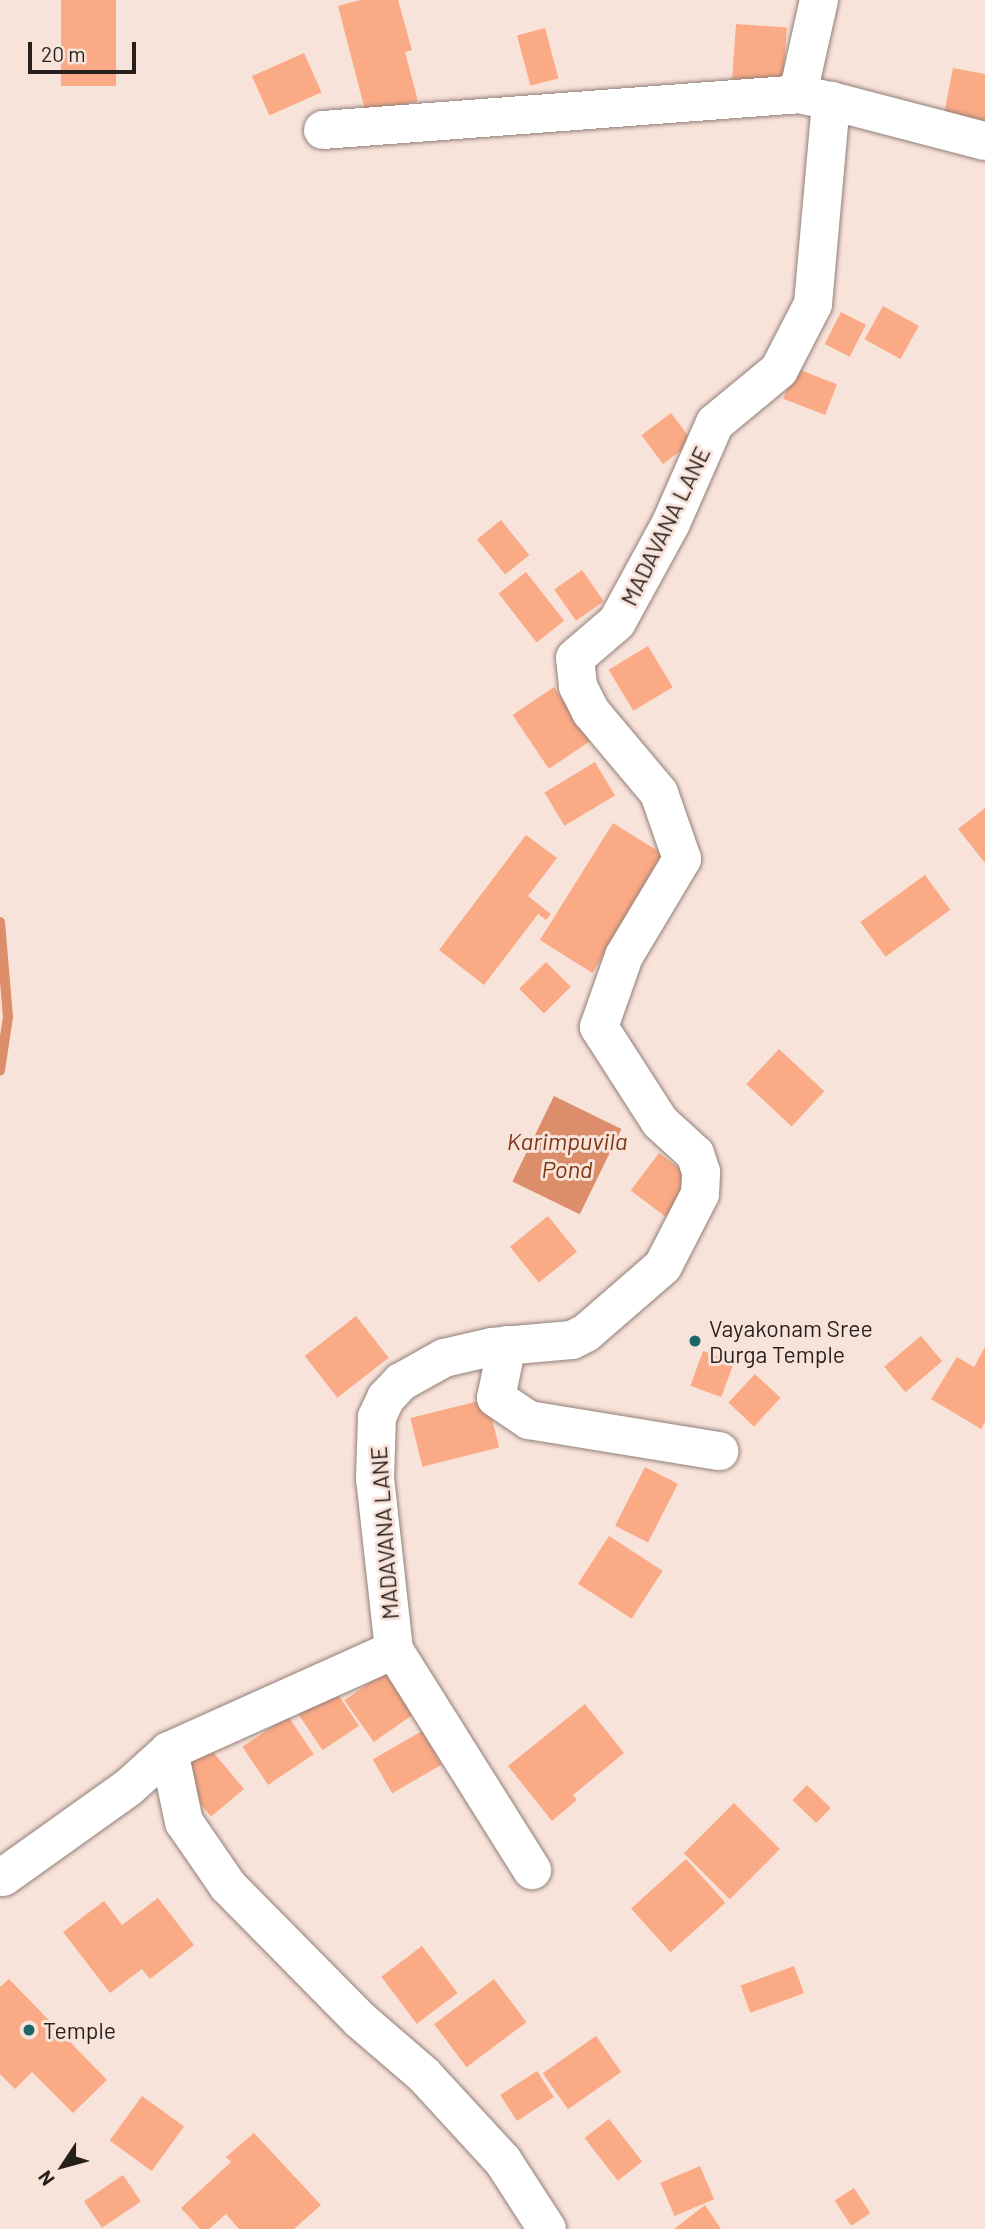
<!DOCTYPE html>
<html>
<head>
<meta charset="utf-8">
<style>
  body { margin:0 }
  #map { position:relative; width:985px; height:2229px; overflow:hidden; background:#f8e3da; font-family:Barlow,sans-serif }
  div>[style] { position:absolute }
  .water>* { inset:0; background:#dc8d6a; transform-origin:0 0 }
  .stream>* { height:10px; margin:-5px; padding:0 5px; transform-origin:5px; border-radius:5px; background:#dc8d6a }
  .building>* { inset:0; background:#fbaa86; transform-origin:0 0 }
  .roads { filter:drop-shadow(0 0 2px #917f77) drop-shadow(0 0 2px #917f77) }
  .minor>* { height:38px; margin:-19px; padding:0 19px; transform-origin:19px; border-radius:19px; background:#fff }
  .dots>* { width:19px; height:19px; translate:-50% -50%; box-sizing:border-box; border:4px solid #f8e3da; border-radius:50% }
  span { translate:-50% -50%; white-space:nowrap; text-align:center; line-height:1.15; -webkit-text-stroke:6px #f8e3da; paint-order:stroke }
  .street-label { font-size:23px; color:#271f1c }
  .poi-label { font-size:23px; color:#271f1c }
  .left { translate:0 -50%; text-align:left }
  .water-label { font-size:24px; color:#7e3612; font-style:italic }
  .north { position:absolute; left:28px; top:2131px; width:70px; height:70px; -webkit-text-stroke:5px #f8e3da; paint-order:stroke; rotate:234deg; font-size:19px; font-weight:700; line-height:28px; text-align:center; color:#271f1c }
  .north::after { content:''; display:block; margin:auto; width:24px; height:32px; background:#271f1c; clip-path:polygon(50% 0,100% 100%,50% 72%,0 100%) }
  .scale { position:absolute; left:28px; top:42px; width:108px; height:32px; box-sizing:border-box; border:4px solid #271f1c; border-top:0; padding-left:9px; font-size:21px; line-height:24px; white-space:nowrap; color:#271f1c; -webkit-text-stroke:5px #f8e3da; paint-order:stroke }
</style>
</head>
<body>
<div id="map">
  <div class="water">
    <i style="left:554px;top:1096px;width:75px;height:95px;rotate:26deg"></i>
  </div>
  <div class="stream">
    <i style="left:0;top:922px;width:95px;rotate:85.2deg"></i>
    <i style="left:8px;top:1017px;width:54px;rotate:98.6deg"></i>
  </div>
  <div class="building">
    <i style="left:61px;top:0;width:55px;height:86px"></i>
    <i style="clip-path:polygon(360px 0,398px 0,412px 50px,405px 52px,418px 101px,366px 114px,338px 6px)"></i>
    <i style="left:736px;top:24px;width:51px;height:55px;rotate:4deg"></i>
    <i style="left:545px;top:28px;width:52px;height:29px;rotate:75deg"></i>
    <i style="left:304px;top:53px;width:43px;height:57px;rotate:66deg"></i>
    <i style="clip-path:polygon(953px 68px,985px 74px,985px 122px,944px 114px)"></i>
    <i style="left:883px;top:306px;width:41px;height:38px;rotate:29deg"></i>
    <i style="left:841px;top:312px;width:28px;height:36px;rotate:27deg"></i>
    <i style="left:795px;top:368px;width:45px;height:33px;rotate:21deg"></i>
    <i style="left:671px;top:413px;width:36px;height:37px;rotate:53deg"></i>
    <i style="left:501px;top:520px;width:45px;height:31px;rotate:51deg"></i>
    <i style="left:582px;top:570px;width:38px;height:34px;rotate:55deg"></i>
    <i style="left:526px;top:572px;width:62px;height:35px;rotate:52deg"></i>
    <i style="left:648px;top:646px;width:48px;height:46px;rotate:59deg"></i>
    <i style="left:554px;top:687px;width:65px;height:50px;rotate:56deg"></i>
    <i style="left:595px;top:762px;width:39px;height:59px;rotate:59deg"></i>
    <i style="clip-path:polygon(985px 808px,985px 863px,958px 829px)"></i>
    <i style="left:613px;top:823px;width:62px;height:138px;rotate:32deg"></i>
    <i style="clip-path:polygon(526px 835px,557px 858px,528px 896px,551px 914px,546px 920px,538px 914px,484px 985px,439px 950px)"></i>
    <i style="left:925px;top:875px;width:43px;height:80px;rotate:54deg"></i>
    <i style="left:546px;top:962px;width:35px;height:38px;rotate:45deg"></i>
    <i style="left:779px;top:1049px;width:62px;height:48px;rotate:43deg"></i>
    <i style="left:659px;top:1153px;width:45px;height:47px;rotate:37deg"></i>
    <i style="left:548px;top:1216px;width:46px;height:49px;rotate:51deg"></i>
    <i style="left:356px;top:1316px;width:53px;height:65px;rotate:52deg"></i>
    <i style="left:921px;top:1336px;width:33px;height:48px;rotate:50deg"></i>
    <i style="clip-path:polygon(985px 1347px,985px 1422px,981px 1429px,931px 1399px,957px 1357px,974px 1367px)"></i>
    <i style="left:703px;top:1351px;width:33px;height:37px;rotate:20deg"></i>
    <i style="left:755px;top:1374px;width:35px;height:39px;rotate:43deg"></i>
    <i style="left:487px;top:1399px;width:50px;height:79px;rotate:76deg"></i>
    <i style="left:645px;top:1467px;width:37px;height:66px;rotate:27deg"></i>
    <i style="left:609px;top:1536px;width:64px;height:57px;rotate:33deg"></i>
    <i style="left:392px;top:1667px;width:51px;height:58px;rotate:55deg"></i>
    <i style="left:335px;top:1690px;width:43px;height:44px;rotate:56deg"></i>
    <i style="clip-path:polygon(585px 1704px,624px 1753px,573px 1795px,577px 1800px,552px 1821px,508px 1766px)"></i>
    <i style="left:288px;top:1716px;width:46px;height:55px;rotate:56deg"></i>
    <i style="left:422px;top:1731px;width:39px;height:57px;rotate:60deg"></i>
    <i style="left:208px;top:1746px;width:56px;height:43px;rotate:50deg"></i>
    <i style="left:807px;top:1785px;width:33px;height:21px;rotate:44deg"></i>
    <i style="left:734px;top:1803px;width:65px;height:71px;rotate:45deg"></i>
    <i style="left:686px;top:1859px;width:59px;height:74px;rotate:48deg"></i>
    <i style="clip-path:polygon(158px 1898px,194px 1945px,150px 1979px,142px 1969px,110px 1993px,63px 1932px,104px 1901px,122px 1925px)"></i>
    <i style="left:422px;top:1946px;width:59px;height:51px;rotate:53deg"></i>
    <i style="left:794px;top:1966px;width:29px;height:57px;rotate:70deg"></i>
    <i style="clip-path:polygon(9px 1979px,107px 2080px,73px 2113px,32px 2072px,15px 2089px,0 2074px,0 1987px)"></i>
    <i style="left:494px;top:1979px;width:54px;height:75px;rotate:53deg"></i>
    <i style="left:596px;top:2036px;width:44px;height:65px;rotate:55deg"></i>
    <i style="left:537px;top:2071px;width:31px;height:44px;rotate:57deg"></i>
    <i style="left:142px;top:2096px;width:52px;height:55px;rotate:36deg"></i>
    <i style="left:609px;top:2119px;width:54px;height:31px;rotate:52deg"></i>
    <i style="clip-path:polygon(254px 2133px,321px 2205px,294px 2229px,239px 2229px,226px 2214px,209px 2229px,200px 2229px,181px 2208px,231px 2162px,226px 2157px)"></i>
    <i style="left:700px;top:2166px;width:36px;height:43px;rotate:67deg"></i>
    <i style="left:123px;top:2175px;width:32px;height:47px;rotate:56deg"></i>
    <i style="left:854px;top:2188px;width:30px;height:23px;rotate:57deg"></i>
    <i style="clip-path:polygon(705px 2205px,721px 2229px,674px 2229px)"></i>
  </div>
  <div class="roads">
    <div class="minor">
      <i style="left:819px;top:0;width:96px;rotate:102.6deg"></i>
      <i style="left:798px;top:94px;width:24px;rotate:12deg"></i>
      <i style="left:323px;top:130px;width:476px;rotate:-4.3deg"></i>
      <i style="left:507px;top:1345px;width:54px;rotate:101.7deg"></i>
      <i style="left:496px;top:1398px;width:40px;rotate:34deg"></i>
      <i style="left:529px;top:1420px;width:193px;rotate:9.3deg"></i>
      <i style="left:394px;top:1650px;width:260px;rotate:57.9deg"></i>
      <i style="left:169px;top:1751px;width:73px;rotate:78.1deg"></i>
      <i style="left:184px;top:1822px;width:78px;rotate:55.5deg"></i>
      <i style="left:228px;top:1886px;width:187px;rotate:45.4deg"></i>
      <i style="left:359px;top:2019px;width:86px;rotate:40.7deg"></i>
      <i style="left:424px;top:2075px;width:117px;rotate:47.4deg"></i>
      <i style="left:503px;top:2161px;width:81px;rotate:57.1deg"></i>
      <i style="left:3px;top:1877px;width:155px;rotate:-35.5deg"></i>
      <i style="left:129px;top:1787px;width:54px;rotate:-42deg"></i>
      <i style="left:169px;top:1751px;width:247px;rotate:-24.2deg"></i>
      <i style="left:394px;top:1650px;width:172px;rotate:-96.3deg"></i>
      <i style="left:375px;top:1479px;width:62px;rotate:-88.2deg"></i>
      <i style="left:377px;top:1417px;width:21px;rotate:-65deg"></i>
      <i style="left:386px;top:1398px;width:22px;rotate:-47deg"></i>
      <i style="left:401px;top:1382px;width:49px;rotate:-29.2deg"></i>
      <i style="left:444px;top:1358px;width:49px;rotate:-12.9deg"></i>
      <i style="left:492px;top:1347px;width:80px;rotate:-5deg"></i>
      <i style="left:572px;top:1340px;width:16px;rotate:-27deg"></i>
      <i style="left:586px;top:1333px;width:102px;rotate:-41deg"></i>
      <i style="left:663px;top:1266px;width:81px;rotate:-62.8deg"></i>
      <i style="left:700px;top:1194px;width:22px;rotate:-87deg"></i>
      <i style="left:701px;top:1172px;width:19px;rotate:-108deg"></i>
      <i style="left:695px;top:1154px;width:47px;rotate:-137.6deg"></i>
      <i style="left:660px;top:1122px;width:113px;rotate:-122.7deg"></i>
      <i style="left:599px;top:1027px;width:75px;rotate:-70.6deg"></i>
      <i style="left:624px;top:956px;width:113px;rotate:-59.1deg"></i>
      <i style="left:682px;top:859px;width:70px;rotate:-109.2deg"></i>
      <i style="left:659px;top:793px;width:106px;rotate:-130deg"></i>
      <i style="left:591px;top:712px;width:29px;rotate:-117deg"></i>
      <i style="left:578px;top:686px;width:28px;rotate:-96deg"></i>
      <i style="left:575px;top:658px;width:55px;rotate:-40.6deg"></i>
      <i style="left:617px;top:622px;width:113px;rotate:-61.4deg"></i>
      <i style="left:671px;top:523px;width:109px;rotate:-66.3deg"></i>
      <i style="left:715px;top:423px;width:83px;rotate:-39.6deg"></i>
      <i style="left:779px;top:370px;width:74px;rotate:-62.7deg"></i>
      <i style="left:813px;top:304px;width:204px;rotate:-84.9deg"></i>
      <i style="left:831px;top:101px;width:159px;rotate:14.6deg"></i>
    </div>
  </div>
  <div class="dots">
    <i style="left:695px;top:1341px;background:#1a6767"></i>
    <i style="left:29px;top:2030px;background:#1a6767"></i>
  </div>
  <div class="street-label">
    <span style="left:665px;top:526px;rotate:-64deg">MADAVANA LANE</span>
    <span style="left:384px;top:1533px;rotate:-94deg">MADAVANA LANE</span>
  </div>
  <div class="poi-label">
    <span class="left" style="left:709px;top:1341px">Vayakonam Sree<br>Durga Temple</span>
    <span class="left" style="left:43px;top:2030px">Temple</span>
  </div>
  <div class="water-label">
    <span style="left:567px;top:1155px">Karimpuvila<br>Pond</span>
  </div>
  <div class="north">N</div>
  <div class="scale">20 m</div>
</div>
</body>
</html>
